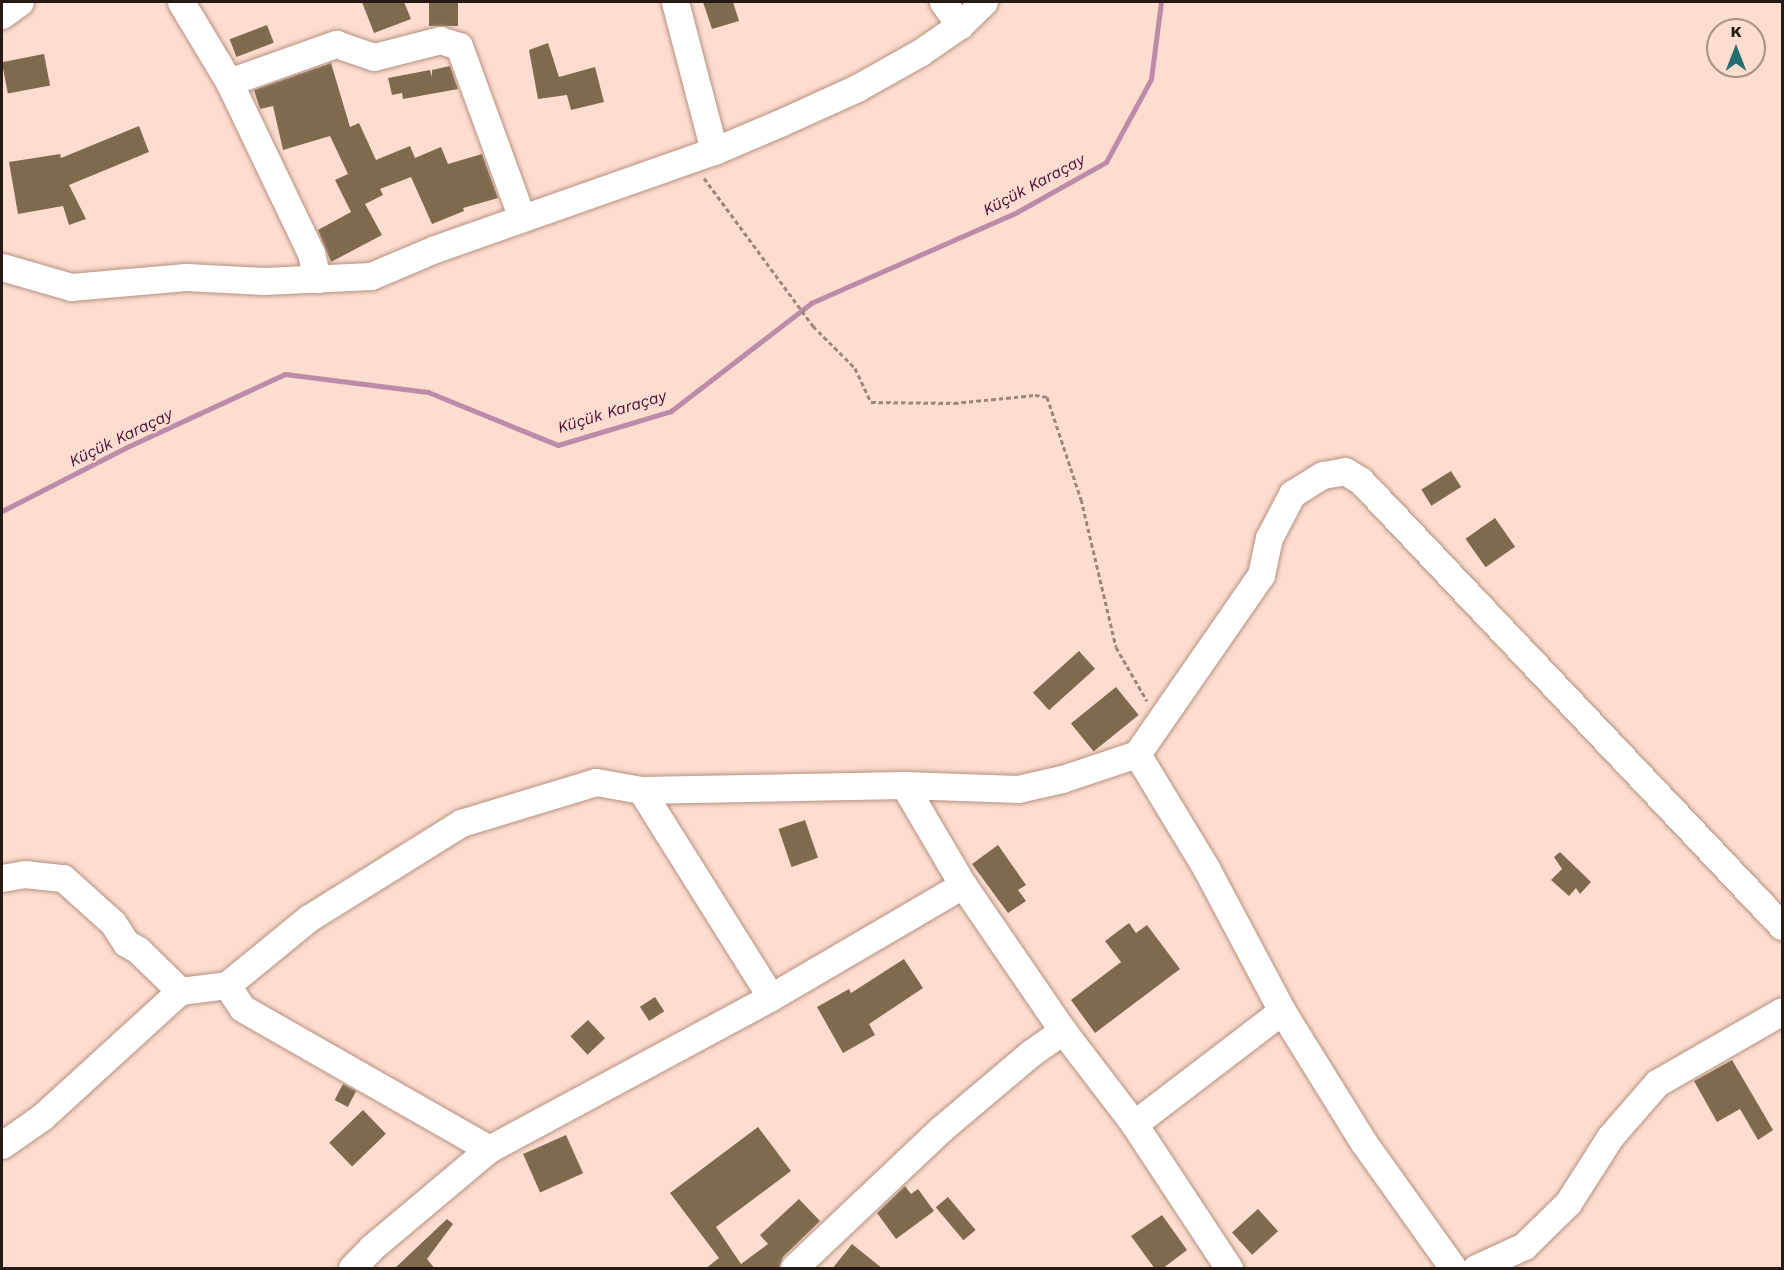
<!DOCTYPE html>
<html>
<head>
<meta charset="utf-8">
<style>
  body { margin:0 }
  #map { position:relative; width:1784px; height:1270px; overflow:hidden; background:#fcddcf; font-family:"Work Sans",sans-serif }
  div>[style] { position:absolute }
  .stream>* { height:5px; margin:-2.5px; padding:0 2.5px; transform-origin:2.5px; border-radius:2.5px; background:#be8aa9 }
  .building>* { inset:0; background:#7f6a4d; transform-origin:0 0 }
  .path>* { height:3px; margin-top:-1.5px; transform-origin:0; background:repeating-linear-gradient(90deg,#9c857a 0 4.5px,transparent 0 7.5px) }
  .roads { filter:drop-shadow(0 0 2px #b59181) drop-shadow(0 0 2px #b59181) }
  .minor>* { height:27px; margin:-13.5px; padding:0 13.5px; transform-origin:13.5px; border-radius:13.5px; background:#fff }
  span { translate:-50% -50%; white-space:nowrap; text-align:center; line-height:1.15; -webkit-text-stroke:4.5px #fcddcf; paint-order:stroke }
  .water-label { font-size:16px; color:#4c0d39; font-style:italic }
  .frame { position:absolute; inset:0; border:3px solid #271913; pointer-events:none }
  .north { position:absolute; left:1706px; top:18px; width:60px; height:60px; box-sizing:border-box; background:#fcddcf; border:2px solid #a78f84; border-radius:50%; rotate:0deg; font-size:16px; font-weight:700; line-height:24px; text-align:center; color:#271913 }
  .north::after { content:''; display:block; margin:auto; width:21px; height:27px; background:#236e71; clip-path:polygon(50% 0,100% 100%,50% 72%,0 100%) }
</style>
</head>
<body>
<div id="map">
  <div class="stream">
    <i style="left:2px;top:511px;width:140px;rotate:-27.1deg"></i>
    <i style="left:127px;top:447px;width:174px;rotate:-24.8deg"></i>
    <i style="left:285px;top:374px;width:144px;rotate:7.2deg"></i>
    <i style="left:428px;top:392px;width:140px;rotate:22.2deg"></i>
    <i style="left:558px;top:445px;width:118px;rotate:-16.7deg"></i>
    <i style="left:671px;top:411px;width:177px;rotate:-37.6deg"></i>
    <i style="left:811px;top:303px;width:225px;rotate:-23.8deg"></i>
    <i style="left:1017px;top:212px;width:102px;rotate:-29.3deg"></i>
    <i style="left:1106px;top:162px;width:94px;rotate:-61.5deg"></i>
    <i style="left:1151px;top:79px;width:78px;rotate:-82.6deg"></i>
  </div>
  <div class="building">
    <i style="clip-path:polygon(362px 2px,404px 2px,411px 19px,374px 33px)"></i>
    <i style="left:429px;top:2px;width:29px;height:24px"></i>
    <i style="clip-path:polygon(703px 2px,733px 2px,739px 21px,712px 29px)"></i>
    <i style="left:267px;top:25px;width:19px;height:40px;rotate:69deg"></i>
    <i style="clip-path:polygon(548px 43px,559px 77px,595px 67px,604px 102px,571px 110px,567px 95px,538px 99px,529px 50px)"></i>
    <i style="left:44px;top:54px;width:32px;height:43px;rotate:79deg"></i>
    <i style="clip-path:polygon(331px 63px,350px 127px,359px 123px,376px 160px,410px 146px,415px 158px,441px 147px,448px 164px,482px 154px,498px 198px,463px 208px,464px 211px,432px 224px,411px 177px,380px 189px,383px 195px,365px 204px,382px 235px,331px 262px,318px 230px,351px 212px,335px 180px,348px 174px,330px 136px,283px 150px,273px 106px,260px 109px,254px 90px)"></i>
    <i style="clip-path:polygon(450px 66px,458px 89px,403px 99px,402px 93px,392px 95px,388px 78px,430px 70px,432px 77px,432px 70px)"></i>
    <i style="clip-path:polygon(139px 126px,149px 152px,69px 185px,86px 219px,69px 225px,63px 206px,18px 214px,9px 162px,60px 154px,61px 158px)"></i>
    <i style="left:1451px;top:471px;width:19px;height:35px;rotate:58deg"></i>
    <i style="left:1495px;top:518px;width:35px;height:36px;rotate:55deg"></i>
    <i style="left:1079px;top:651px;width:24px;height:62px;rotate:48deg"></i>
    <i style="left:1116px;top:687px;width:36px;height:58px;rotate:51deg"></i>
    <i style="left:805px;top:820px;width:40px;height:28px;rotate:71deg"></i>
    <i style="clip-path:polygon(998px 845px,1026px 885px,1018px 890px,1026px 901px,1008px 913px,972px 864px)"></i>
    <i style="clip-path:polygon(1560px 852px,1591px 882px,1580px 894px,1576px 888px,1569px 896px,1551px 880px,1562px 869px,1554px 857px)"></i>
    <i style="clip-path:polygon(1129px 923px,1136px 933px,1147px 925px,1180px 969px,1095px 1033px,1071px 1000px,1121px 962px,1105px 941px)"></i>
    <i style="clip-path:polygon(904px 959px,923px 988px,869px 1024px,875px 1035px,843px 1053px,817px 1007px,849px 989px,851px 993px)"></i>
    <i style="left:655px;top:997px;width:17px;height:18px;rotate:57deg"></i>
    <i style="left:588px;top:1020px;width:25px;height:24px;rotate:47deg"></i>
    <i style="clip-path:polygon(1732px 1060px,1773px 1130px,1758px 1140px,1740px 1109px,1717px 1122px,1694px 1081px)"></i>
    <i style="left:343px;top:1084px;width:15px;height:18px;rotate:28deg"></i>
    <i style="left:363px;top:1110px;width:33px;height:47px;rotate:46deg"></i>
    <i style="clip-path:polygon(758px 1127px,791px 1171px,716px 1227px,741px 1264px,768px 1244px,760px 1235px,799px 1199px,820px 1221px,783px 1257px,779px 1269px,705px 1269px,719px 1258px,670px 1193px)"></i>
    <i style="left:566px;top:1135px;width:42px;height:47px;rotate:66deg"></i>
    <i style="clip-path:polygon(905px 1186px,911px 1194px,918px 1189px,934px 1211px,896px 1239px,877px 1213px)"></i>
    <i style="left:948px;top:1197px;width:43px;height:16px;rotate:50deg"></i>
    <i style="left:1258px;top:1209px;width:30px;height:35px;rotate:48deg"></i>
    <i style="clip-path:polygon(1162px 1215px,1187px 1250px,1162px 1269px,1155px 1269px,1131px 1236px)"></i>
    <i style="clip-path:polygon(447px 1219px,453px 1224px,427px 1259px,435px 1269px,394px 1269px)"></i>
    <i style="clip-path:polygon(852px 1244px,883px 1269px,832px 1269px)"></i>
  </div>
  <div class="path">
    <i style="left:704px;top:178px;width:184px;rotate:53.6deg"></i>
    <i style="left:813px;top:326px;width:59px;rotate:45deg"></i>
    <i style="left:855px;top:368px;width:38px;rotate:65deg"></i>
    <i style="left:871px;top:402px;width:83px;rotate:0.7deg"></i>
    <i style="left:954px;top:403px;width:81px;rotate:-5.6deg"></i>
    <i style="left:1035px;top:395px;width:12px;rotate:9deg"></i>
    <i style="left:1047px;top:397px;width:108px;rotate:71.6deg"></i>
    <i style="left:1081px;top:499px;width:152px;rotate:76.7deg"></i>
    <i style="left:1116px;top:647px;width:62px;rotate:60.1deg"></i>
  </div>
  <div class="roads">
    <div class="minor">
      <i style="left:181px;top:2px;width:93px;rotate:59deg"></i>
      <i style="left:229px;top:82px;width:190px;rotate:64.4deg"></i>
      <i style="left:311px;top:253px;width:27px;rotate:77deg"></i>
      <i style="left:675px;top:2px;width:154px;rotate:75.3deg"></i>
      <i style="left:943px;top:2px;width:29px;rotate:54deg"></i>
      <i style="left:2px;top:15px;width:22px;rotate:-36deg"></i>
      <i style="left:229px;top:82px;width:114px;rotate:-19.6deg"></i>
      <i style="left:336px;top:44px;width:40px;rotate:18.9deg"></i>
      <i style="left:374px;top:57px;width:68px;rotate:-14.4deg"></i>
      <i style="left:440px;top:40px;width:20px;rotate:18deg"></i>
      <i style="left:459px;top:46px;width:183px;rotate:69.9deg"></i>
      <i style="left:2px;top:267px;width:72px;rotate:16.2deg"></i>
      <i style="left:71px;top:287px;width:115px;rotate:-5deg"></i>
      <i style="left:186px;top:277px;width:78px;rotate:2.9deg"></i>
      <i style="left:264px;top:281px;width:107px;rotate:-2.7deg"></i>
      <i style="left:371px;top:276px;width:69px;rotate:-22.9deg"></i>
      <i style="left:435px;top:249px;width:296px;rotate:-19.4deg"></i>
      <i style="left:714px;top:151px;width:72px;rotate:-23deg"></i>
      <i style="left:780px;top:123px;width:85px;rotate:-24.4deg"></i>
      <i style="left:857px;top:88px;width:73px;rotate:-29.4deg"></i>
      <i style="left:921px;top:52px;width:47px;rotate:-34.7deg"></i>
      <i style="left:960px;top:25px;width:33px;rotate:-44deg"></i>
      <i style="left:1137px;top:754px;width:133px;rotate:58.8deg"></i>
      <i style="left:1206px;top:868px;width:162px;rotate:62deg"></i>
      <i style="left:1282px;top:1011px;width:155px;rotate:58.2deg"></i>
      <i style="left:1364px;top:1143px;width:153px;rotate:54.5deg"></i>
      <i style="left:904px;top:785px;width:114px;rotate:2deg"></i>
      <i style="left:1018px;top:789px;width:45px;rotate:-12.8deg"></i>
      <i style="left:1062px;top:779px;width:79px;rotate:-18.4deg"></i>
      <i style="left:1137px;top:754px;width:218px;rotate:-55.3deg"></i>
      <i style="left:1261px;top:575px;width:38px;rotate:-78deg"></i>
      <i style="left:1269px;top:538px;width:50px;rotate:-62.4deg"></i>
      <i style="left:1292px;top:494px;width:36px;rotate:-32deg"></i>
      <i style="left:1323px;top:475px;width:22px;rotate:-10deg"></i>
      <i style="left:1345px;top:471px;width:19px;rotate:32deg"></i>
      <i style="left:1361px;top:481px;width:613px;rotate:46.59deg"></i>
      <i style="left:641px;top:790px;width:244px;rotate:57.9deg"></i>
      <i style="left:2px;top:878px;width:22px;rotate:-10deg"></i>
      <i style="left:24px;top:874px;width:39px;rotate:6deg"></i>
      <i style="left:63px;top:878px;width:67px;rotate:42deg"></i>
      <i style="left:113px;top:923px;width:24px;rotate:57deg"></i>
      <i style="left:126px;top:943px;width:14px;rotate:30deg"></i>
      <i style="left:138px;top:950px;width:59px;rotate:44.3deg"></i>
      <i style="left:1134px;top:1124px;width:186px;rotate:-37.4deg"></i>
      <i style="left:2px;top:1145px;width:49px;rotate:-35deg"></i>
      <i style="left:42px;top:1117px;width:187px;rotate:-42.4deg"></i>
      <i style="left:180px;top:991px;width:47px;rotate:-7.3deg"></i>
      <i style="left:489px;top:1149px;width:284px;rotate:-150.3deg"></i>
      <i style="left:242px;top:1008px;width:27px;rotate:-123deg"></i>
      <i style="left:227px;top:985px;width:106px;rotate:-39.3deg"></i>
      <i style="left:309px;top:918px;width:179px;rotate:-32deg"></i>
      <i style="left:461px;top:823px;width:141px;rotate:-16.9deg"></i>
      <i style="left:596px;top:782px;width:46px;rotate:10.1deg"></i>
      <i style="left:641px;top:790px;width:263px;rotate:-1.1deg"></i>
      <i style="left:904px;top:785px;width:116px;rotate:59.5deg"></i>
      <i style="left:963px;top:885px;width:177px;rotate:55.6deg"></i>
      <i style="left:1063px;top:1031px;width:117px;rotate:52.6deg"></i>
      <i style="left:1134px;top:1124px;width:173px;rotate:56.6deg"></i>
      <i style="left:352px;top:1268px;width:28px;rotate:-46deg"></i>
      <i style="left:371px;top:1248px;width:154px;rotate:-40deg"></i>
      <i style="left:489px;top:1149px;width:320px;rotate:-28.3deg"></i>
      <i style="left:771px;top:997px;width:222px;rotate:-30.3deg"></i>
      <i style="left:794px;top:1268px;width:202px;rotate:-43.4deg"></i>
      <i style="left:941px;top:1129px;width:118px;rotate:-40.2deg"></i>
      <i style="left:1031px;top:1053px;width:39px;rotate:-35deg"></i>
      <i style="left:1476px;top:1268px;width:53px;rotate:-24.6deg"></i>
      <i style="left:1524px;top:1246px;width:62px;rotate:-44.3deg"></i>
      <i style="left:1568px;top:1203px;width:78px;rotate:-57.5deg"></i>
      <i style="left:1610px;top:1137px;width:72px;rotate:-49deg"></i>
      <i style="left:1657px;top:1083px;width:144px;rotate:-29.9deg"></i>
    </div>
  </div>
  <div class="water-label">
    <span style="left:1034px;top:185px;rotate:-28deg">Küçük Karaçay</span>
    <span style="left:612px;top:412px;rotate:-17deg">Küçük Karaçay</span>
    <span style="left:121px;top:438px;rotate:-26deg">Küçük Karaçay</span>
  </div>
  <div class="frame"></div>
  <div class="north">K</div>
</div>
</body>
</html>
